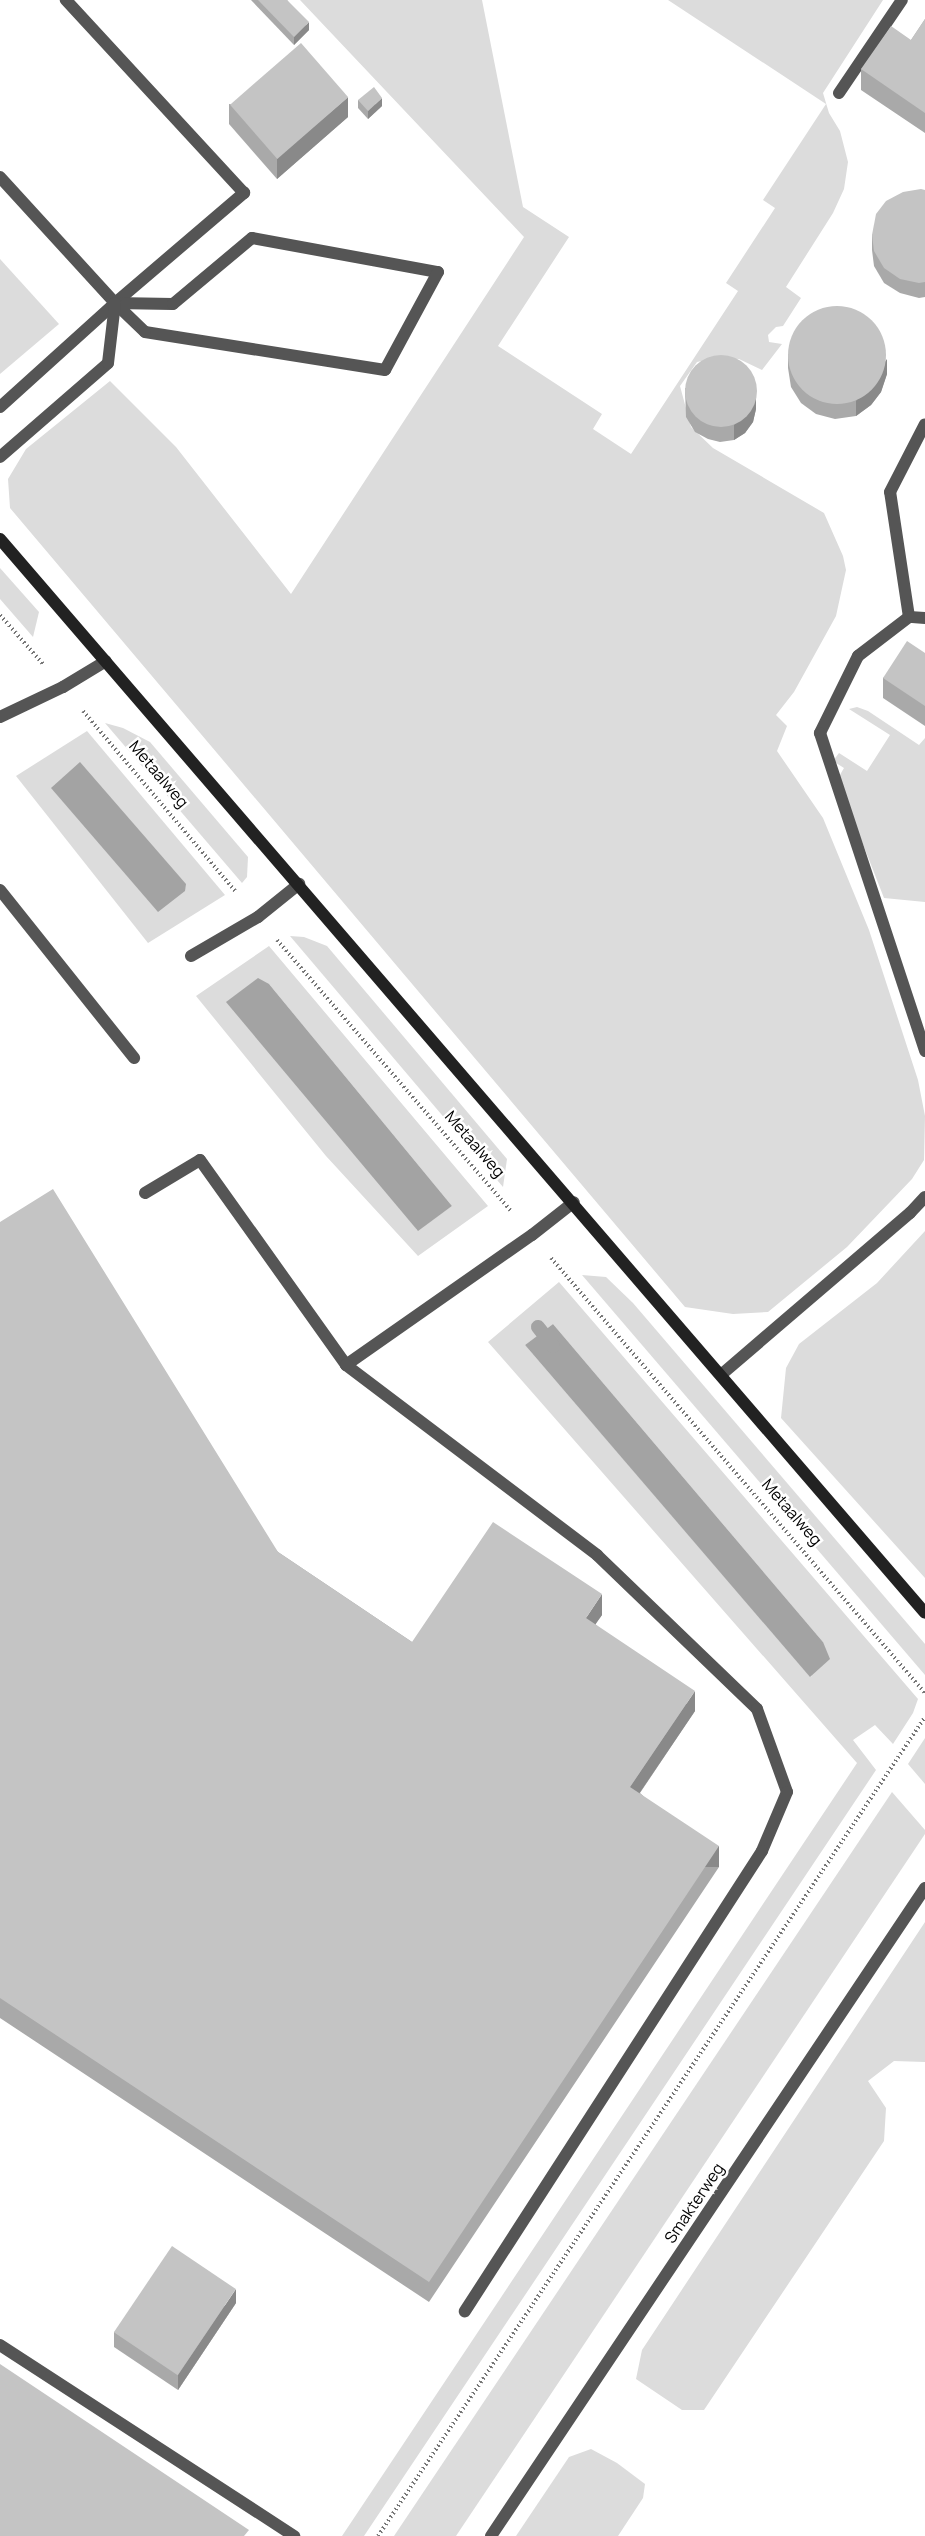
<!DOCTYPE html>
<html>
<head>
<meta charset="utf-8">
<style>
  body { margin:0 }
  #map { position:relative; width:925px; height:2536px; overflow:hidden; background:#fff; font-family:Manrope,sans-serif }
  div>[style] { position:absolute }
  .green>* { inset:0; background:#dcdcdc }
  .water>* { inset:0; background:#a3a3a3 }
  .stream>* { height:14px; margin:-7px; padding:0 7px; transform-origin:7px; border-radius:7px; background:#a3a3a3 }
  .path>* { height:4px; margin-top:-2px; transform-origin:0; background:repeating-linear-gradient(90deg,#777 0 1.5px,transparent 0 4.5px) }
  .lane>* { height:12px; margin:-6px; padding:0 6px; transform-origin:6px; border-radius:6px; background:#555 }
  .street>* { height:12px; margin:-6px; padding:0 6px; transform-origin:6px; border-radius:6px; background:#555 }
  .secondary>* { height:12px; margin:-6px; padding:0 6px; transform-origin:6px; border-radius:6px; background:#222 }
  .wall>* { inset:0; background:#a9a9a9 }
  .shaded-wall>* { inset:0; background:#898989; transform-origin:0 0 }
  .building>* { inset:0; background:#c4c4c4; transform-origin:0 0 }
  .round { border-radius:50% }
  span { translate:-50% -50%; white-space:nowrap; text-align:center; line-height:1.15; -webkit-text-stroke:5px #fff; paint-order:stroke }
  .street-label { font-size:16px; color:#000 }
</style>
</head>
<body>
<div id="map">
  <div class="green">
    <i style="clip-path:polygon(300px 0,482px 0,523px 207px,569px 237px,498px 346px,602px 414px,593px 429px,631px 454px,738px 291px,726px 283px,775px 208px,763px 200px,826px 104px,668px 0,883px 0,823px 93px,829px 113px,840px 131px,848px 162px,844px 189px,833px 213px,786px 287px,801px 298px,783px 326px,776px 327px,768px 335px,769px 342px,782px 344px,762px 370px,739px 359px,716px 358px,697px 362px,680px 386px,691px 427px,713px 448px,824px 513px,843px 556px,846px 570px,836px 616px,794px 692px,776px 715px,787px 726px,777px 751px,823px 818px,869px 930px,918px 1080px,925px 1116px,924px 1160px,912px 1179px,847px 1247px,768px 1312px,733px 1314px,685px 1307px,10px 508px,8px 479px,26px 449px,110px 381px,176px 447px,291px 594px,524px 237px)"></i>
    <i style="clip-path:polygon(0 259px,59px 324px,0 374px)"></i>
    <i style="clip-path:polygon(0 568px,39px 612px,33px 637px,0 599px)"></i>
    <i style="clip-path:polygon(857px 707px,868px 711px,919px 745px,925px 738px,925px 902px,884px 898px,841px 788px,843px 784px,837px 780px,844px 768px,833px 761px,839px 753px,867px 771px,890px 735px,849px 709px)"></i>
    <i style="clip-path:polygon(105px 723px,123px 728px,150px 742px,248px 857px,247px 877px,242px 883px)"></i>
    <i style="clip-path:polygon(87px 731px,225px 895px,148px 943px,16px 776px)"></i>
    <i style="clip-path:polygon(290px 936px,304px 937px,327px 946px,507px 1159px,503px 1187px)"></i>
    <i style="clip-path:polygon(evenodd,269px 946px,488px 1206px,418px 1256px,326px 1156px,196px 996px,269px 946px,269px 984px,452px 1206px,418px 1230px,417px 1230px,269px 984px)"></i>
    <i style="clip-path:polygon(925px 1231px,925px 1578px,781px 1418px,786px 1368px,799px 1344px,877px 1283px)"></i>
    <i style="clip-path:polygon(582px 1275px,606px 1277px,633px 1303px,925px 1644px,925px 1675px)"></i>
    <i style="clip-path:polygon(evenodd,559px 1282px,918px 1699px,913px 1713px,893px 1744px,875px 1725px,853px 1740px,876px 1770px,364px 2536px,342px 2536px,857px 1763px,488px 1342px,559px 1282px,553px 1324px,823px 1642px,811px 1677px,525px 1345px,553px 1324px)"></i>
    <i style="clip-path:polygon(925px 1738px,925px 1784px,908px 1764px)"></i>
    <i style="clip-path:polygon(892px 1792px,925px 1830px,925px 1834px,456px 2536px,394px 2536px)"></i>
    <i style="clip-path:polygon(925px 1922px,925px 2062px,894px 2061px,868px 2081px,886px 2108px,884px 2141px,704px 2410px,682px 2410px,636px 2379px,642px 2350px)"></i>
    <i style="clip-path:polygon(591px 2449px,617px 2463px,645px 2484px,643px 2498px,618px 2536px,516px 2536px,569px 2457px)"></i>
  </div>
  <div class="water">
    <i style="clip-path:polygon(80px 762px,186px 884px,185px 891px,158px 912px,51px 788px)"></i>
    <i style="clip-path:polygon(258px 978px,269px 984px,452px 1206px,418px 1231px,226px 1002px)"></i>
    <i style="clip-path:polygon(553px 1324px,823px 1642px,830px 1659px,810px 1677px,525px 1345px)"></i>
  </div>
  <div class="stream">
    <i style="left:538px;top:1327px;width:24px;rotate:52deg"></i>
  </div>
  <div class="path">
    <i style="left:0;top:615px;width:65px;rotate:48.7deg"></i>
    <i style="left:83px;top:711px;width:238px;rotate:49.8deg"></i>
    <i style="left:277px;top:940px;width:358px;rotate:49.2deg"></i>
    <i style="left:551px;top:1258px;width:574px;rotate:49.31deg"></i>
    <i style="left:378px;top:2536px;width:985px;rotate:-56.26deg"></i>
  </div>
  <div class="lane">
    <i style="left:839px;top:93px;width:112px;rotate:-55.9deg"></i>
    <i style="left:0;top:177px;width:171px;rotate:47.6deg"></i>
    <i style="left:115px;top:303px;width:170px;rotate:-40.5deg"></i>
    <i style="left:244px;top:193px;width:263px;rotate:-132.7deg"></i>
    <i style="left:0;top:407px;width:155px;rotate:-42.1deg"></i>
    <i style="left:115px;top:303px;width:58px;rotate:1deg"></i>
    <i style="left:173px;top:304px;width:103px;rotate:-39.9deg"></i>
    <i style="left:252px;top:238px;width:189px;rotate:10.4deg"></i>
    <i style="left:438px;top:272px;width:111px;rotate:118.4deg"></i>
    <i style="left:385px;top:370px;width:243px;rotate:-171deg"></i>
    <i style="left:145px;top:332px;width:42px;rotate:-136deg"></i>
    <i style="left:0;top:457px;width:143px;rotate:-41deg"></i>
    <i style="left:108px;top:363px;width:60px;rotate:-83.3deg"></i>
    <i style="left:909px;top:617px;width:126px;rotate:-98.6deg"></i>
    <i style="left:890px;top:492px;width:76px;rotate:-62.8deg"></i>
    <i style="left:925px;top:618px;width:16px;rotate:-176deg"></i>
    <i style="left:909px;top:617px;width:64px;rotate:142.6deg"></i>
    <i style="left:858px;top:656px;width:86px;rotate:116.3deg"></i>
    <i style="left:820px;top:733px;width:335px;rotate:71.7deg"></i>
    <i style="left:0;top:717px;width:70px;rotate:-25.5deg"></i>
    <i style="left:63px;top:687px;width:50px;rotate:-31.2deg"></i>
    <i style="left:0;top:890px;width:215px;rotate:51.4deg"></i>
    <i style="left:191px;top:956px;width:78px;rotate:-30.2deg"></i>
    <i style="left:258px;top:917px;width:53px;rotate:-38.8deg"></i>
    <i style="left:145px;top:1193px;width:64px;rotate:-31deg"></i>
    <i style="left:200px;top:1160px;width:252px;rotate:54.5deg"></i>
    <i style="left:346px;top:1365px;width:227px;rotate:-35deg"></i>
    <i style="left:532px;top:1235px;width:53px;rotate:-38.2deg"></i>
    <i style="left:346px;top:1365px;width:315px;rotate:37.1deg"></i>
    <i style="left:597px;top:1555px;width:222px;rotate:43.9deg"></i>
    <i style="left:757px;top:1709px;width:88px;rotate:70.1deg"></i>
    <i style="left:787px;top:1792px;width:64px;rotate:113deg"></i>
    <i style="left:762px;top:1851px;width:548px;rotate:122.85deg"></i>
    <i style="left:722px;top:1374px;width:248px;rotate:-40.6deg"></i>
    <i style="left:910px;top:1213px;width:22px;rotate:-47deg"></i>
    <i style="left:0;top:2345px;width:351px;rotate:33deg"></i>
  </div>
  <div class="street">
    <i style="left:491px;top:2536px;width:780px;rotate:-56.19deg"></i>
  </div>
  <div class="secondary">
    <i style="left:0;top:539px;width:1417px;rotate:49.26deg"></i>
  </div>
  <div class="wall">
    <i style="clip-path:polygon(251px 0,287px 0,309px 30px,294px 45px)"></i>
    <i style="clip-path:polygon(925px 19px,925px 133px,861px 90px,861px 69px,911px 40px)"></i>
    <i style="clip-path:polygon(358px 100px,382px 106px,368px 119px,358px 108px)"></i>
    <i style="clip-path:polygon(229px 104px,348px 117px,277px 179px,229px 124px)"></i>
    <i style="clip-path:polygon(925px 190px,925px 297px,919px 298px,900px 293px,884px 283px,874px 266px,872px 250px,872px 235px)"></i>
    <i style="clip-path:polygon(788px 354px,887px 374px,881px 392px,871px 405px,856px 416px,835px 419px,816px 414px,801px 403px,791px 387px,788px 368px)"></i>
    <i style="clip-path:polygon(685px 388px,756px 409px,753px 422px,745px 433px,734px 440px,720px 442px,708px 439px,695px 432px,686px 417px)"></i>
    <i style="clip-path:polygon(925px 653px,925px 726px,883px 698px,883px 678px)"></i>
    <i style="clip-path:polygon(0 1222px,278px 1552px,412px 1642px,602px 1615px,595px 1624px,695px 1711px,640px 1793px,719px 1867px,429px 2302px,0 2018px)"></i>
    <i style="clip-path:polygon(236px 2303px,178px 2390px,114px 2347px,114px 2332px)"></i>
  </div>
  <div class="shaded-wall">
    <i style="clip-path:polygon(309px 22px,309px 30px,294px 45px,294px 37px)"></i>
    <i style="clip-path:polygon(348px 97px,348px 117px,277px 179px,277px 158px)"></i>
    <i style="clip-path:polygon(382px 98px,382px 106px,368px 119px,368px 111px)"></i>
    <i style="clip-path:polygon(887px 359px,887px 374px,881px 392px,871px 405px,856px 416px,856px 401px)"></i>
    <i style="clip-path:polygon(756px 394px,756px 409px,753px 422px,745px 433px,734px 440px,734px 425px)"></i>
    <i style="clip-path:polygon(602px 1594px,602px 1615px,586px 1638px,586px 1618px)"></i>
    <i style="clip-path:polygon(695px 1691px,695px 1711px,630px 1807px,630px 1787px)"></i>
    <i style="left:719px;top:1846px;width:21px;height:524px;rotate:90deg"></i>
    <i style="clip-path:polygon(236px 2289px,236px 2303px,178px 2390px,178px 2375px)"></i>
  </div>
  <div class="building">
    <i style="clip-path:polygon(258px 0,287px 0,309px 22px,294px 37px)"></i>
    <i style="clip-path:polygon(925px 19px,925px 113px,861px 69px,891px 26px,911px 40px)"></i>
    <i style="left:301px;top:43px;width:72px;height:94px;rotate:49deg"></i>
    <i style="clip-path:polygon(374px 87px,382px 98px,368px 111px,358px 100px)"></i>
    <i style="clip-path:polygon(921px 189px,925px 190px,925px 282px,919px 283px,900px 279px,884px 268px,874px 251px,872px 235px,876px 214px,886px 201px,903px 192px)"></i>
    <i class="round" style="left:788px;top:306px;width:98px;height:98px"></i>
    <i class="round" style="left:685px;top:355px;width:72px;height:72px"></i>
    <i style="clip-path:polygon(907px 641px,925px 653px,925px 706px,883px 678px)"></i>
    <i style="clip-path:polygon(53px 1189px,278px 1552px,412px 1642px,493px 1522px,602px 1594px,586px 1618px,695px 1691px,630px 1787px,719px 1846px,429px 2282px,0 1998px,0 1222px)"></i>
    <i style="left:172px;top:2246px;width:77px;height:104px;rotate:34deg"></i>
    <i style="clip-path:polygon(0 2364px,249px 2530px,244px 2536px,0 2536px)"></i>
  </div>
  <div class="street-label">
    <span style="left:159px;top:774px;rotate:50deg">Metaalweg</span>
    <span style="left:475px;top:1144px;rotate:49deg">Metaalweg</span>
    <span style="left:792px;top:1512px;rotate:49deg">Metaalweg</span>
    <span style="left:694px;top:2203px;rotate:-56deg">Smakterweg</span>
  </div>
</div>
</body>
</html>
